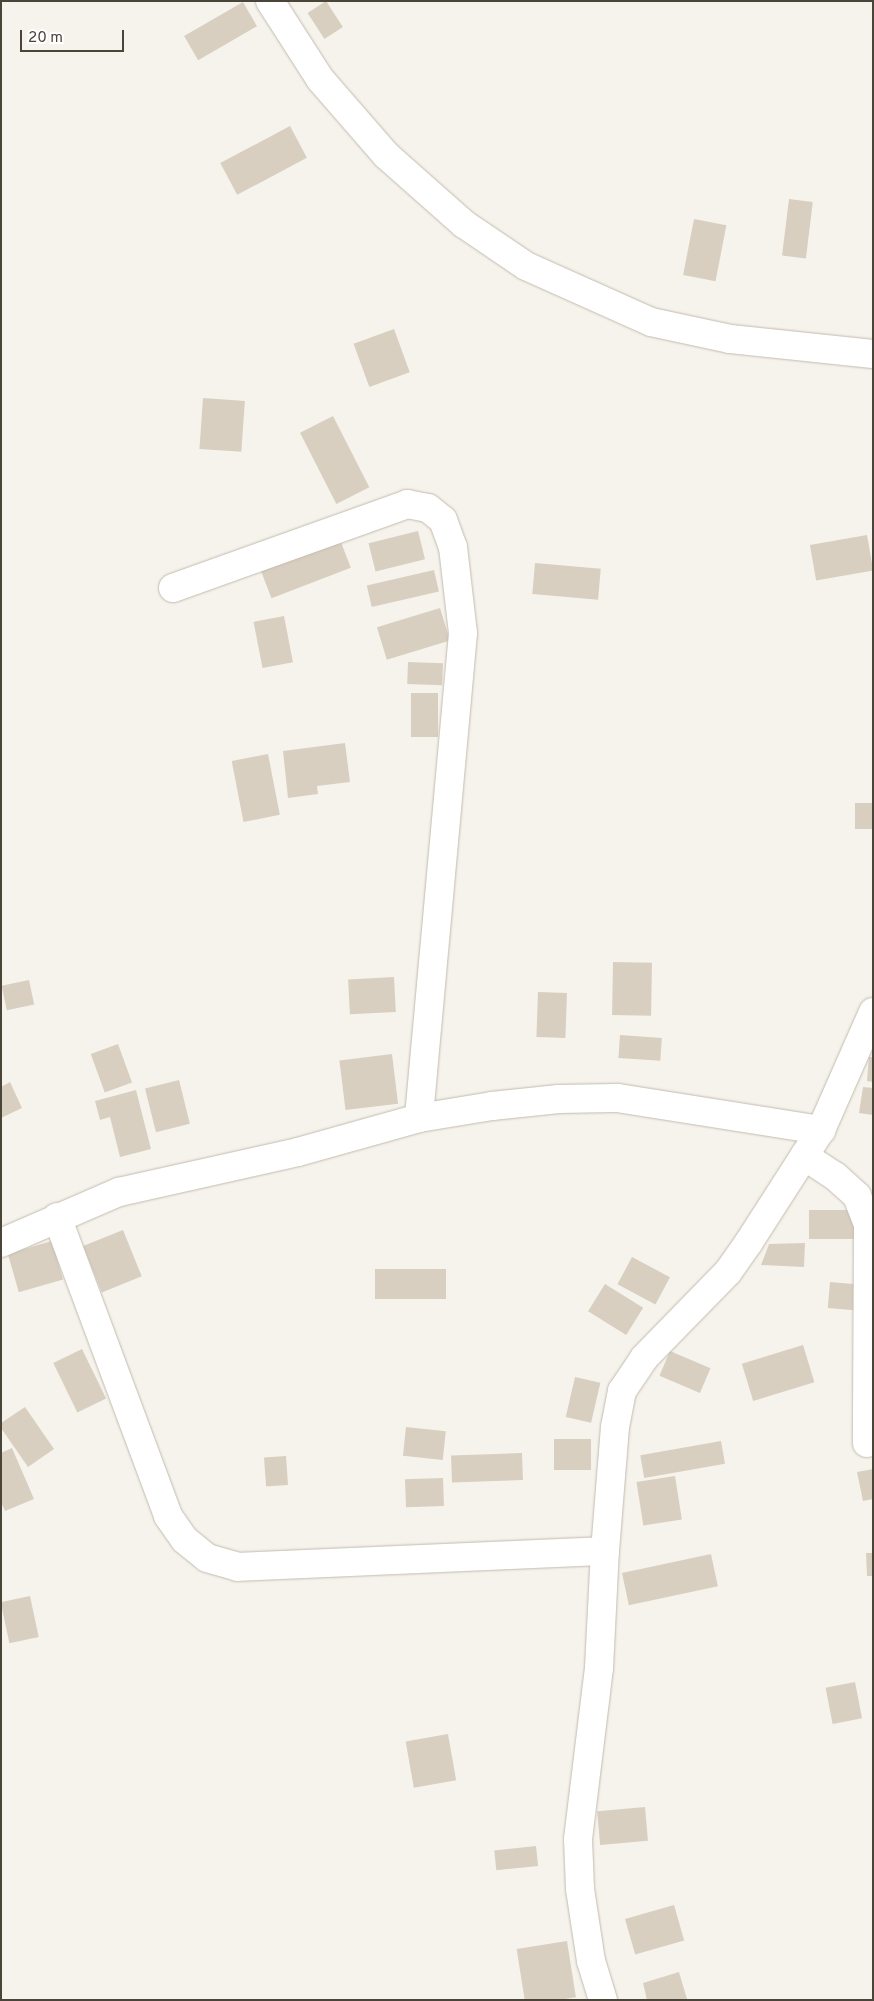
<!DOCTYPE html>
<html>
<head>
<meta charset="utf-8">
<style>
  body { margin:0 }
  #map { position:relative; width:874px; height:2001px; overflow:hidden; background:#f6f3ec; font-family:Overpass,sans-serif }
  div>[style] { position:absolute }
  .building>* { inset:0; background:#d8cfc1; transform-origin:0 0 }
  .roads { filter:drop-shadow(0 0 1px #c2bbae) drop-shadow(0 0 1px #c2bbae) }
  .minor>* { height:28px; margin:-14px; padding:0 14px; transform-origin:14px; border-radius:14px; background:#fff }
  span { translate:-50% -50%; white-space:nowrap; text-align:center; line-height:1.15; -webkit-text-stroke:4.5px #fff; paint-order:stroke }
  .frame { position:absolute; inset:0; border:2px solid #4b4439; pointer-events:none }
  .scale { position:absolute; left:20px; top:30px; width:104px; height:22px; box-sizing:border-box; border:2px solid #4b4439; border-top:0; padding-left:6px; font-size:15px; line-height:18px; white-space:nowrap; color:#4b4439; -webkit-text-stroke:4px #fff; paint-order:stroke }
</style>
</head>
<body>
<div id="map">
  <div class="building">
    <i style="left:326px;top:1px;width:31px;height:22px;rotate:57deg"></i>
    <i style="left:243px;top:2px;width:28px;height:68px;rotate:60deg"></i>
    <i style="left:290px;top:126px;width:36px;height:79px;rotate:62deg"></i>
    <i style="left:789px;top:199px;width:24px;height:57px;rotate:7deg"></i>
    <i style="left:694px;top:219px;width:33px;height:57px;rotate:11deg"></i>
    <i style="left:394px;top:329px;width:46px;height:43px;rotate:70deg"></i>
    <i style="left:203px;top:398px;width:42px;height:51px;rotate:4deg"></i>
    <i style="left:333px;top:416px;width:80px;height:37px;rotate:63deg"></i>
    <i style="left:418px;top:531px;width:29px;height:51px;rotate:76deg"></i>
    <i style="left:867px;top:535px;width:36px;height:58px;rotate:80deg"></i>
    <i style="left:339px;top:537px;width:33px;height:85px;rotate:69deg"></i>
    <i style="left:535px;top:563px;width:66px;height:31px;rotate:5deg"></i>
    <i style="left:434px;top:570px;width:22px;height:69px;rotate:77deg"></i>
    <i style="left:440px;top:608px;width:34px;height:66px;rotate:73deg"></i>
    <i style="left:284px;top:616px;width:47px;height:31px;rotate:79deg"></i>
    <i style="left:408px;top:662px;width:35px;height:22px;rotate:2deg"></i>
    <i style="left:438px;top:693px;width:44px;height:27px;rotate:90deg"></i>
    <i style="clip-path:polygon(345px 743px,350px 782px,317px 786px,318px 794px,288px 798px,283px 751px)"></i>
    <i style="left:268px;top:754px;width:62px;height:37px;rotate:79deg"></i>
    <i style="left:855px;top:803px;width:18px;height:26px"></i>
    <i style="left:613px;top:962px;width:39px;height:53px;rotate:1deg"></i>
    <i style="left:394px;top:977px;width:35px;height:46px;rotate:87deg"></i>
    <i style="left:29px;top:980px;width:25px;height:28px;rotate:78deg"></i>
    <i style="left:538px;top:992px;width:29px;height:45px;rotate:2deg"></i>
    <i style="left:620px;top:1035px;width:42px;height:23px;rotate:4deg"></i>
    <i style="left:118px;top:1044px;width:41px;height:29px;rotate:70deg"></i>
    <i style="left:392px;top:1054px;width:50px;height:53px;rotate:83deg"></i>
    <i style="clip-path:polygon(869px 1057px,873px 1057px,873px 1082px,867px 1081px)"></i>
    <i style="left:179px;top:1080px;width:45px;height:35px;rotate:76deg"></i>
    <i style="clip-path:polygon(10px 1082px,22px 1108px,1px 1118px,1px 1087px)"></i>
    <i style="clip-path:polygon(863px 1087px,873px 1088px,873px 1115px,859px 1113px)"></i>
    <i style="clip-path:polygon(136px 1090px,151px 1149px,120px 1157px,110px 1117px,100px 1120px,95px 1101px)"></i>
    <i style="left:860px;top:1210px;width:29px;height:51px;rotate:90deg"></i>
    <i style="left:123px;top:1230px;width:50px;height:43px;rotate:68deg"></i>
    <i style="left:52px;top:1241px;width:40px;height:46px;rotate:74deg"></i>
    <i style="clip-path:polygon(805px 1243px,804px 1267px,761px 1265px,769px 1244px)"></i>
    <i style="left:632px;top:1257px;width:43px;height:31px;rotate:28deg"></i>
    <i style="left:446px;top:1269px;width:30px;height:71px;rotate:90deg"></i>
    <i style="left:830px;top:1282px;width:35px;height:26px;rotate:5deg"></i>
    <i style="left:605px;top:1284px;width:45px;height:32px;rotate:32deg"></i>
    <i style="left:803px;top:1345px;width:39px;height:64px;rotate:73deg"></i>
    <i style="left:82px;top:1349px;width:55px;height:32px;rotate:64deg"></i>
    <i style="left:670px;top:1351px;width:44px;height:27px;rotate:23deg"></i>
    <i style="left:575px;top:1377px;width:26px;height:41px;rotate:13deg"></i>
    <i style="clip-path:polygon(25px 1407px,54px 1449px,28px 1467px,1px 1428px,1px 1423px)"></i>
    <i style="left:406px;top:1427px;width:40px;height:29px;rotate:6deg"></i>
    <i style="left:554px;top:1439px;width:37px;height:31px"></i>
    <i style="left:721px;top:1441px;width:23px;height:82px;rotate:80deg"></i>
    <i style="clip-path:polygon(12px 1448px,34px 1499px,5px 1511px,1px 1502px,1px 1453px)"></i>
    <i style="left:522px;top:1453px;width:27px;height:71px;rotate:88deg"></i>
    <i style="left:286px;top:1456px;width:29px;height:22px;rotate:86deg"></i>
    <i style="clip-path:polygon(873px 1469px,873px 1499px,863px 1501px,857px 1472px)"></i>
    <i style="left:675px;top:1476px;width:44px;height:39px;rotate:81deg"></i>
    <i style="left:443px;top:1478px;width:28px;height:38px;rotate:88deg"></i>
    <i style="clip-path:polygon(866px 1553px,873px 1553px,873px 1576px,867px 1576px)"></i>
    <i style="left:711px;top:1554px;width:33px;height:91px;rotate:78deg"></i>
    <i style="left:30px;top:1596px;width:42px;height:30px;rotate:78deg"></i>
    <i style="left:855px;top:1682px;width:37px;height:30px;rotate:79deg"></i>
    <i style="left:448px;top:1734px;width:47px;height:43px;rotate:80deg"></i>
    <i style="left:645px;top:1807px;width:34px;height:48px;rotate:85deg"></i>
    <i style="left:536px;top:1846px;width:20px;height:42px;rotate:84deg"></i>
    <i style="left:674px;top:1905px;width:37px;height:51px;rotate:74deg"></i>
    <i style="left:567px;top:1941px;width:57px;height:51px;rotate:81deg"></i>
    <i style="clip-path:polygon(679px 1972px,687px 1999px,647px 2000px,643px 1983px)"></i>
  </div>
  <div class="roads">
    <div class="minor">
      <i style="left:270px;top:1px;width:93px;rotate:57.3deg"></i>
      <i style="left:320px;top:79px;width:101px;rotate:49deg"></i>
      <i style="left:386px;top:155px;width:104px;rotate:41.5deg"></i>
      <i style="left:464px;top:224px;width:75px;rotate:34.1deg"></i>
      <i style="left:526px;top:266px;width:137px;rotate:24.1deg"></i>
      <i style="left:651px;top:322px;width:81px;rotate:12.1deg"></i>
      <i style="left:730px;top:339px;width:144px;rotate:6deg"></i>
      <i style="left:173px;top:588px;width:249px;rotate:-19.7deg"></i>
      <i style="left:407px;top:504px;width:21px;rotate:11deg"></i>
      <i style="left:428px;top:508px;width:19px;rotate:39deg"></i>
      <i style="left:443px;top:520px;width:29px;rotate:70deg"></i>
      <i style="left:453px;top:547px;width:87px;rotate:83.4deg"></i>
      <i style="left:463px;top:633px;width:487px;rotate:95.2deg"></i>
      <i style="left:804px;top:1156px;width:37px;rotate:33deg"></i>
      <i style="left:835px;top:1176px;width:30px;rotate:42deg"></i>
      <i style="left:857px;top:1196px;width:30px;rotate:69deg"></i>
      <i style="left:868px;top:1224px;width:219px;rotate:90.3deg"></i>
      <i style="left:57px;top:1217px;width:319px;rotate:69.6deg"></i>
      <i style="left:168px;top:1516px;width:29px;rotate:55deg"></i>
      <i style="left:185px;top:1540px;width:28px;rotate:39deg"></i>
      <i style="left:207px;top:1558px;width:32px;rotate:16deg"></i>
      <i style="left:238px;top:1567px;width:367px;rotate:-2.5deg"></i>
      <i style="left:1px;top:1243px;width:129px;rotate:-23.4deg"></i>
      <i style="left:119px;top:1192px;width:183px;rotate:-12.6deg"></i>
      <i style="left:298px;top:1152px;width:126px;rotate:-15.7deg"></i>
      <i style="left:419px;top:1118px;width:74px;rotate:-9.3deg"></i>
      <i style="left:492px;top:1106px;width:67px;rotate:-6deg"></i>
      <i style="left:559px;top:1099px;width:59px;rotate:-1deg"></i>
      <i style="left:618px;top:1098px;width:206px;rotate:9deg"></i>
      <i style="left:603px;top:2000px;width:41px;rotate:-107.1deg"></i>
      <i style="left:591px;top:1961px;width:73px;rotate:-98.7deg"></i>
      <i style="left:580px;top:1889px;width:50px;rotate:-92.3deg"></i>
      <i style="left:578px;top:1839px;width:172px;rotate:-83deg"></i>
      <i style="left:599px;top:1668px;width:117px;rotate:-87.1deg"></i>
      <i style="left:605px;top:1551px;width:124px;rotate:-85.4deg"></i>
      <i style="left:615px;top:1427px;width:37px;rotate:-79deg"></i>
      <i style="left:622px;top:1391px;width:40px;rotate:-56deg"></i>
      <i style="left:644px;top:1358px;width:120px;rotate:-45.7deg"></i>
      <i style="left:728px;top:1272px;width:37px;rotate:-55deg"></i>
      <i style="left:749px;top:1242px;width:133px;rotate:-57.3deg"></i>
      <i style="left:821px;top:1130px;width:129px;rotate:-66.2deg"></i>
    </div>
  </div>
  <div class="frame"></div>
  <div class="scale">20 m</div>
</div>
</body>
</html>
